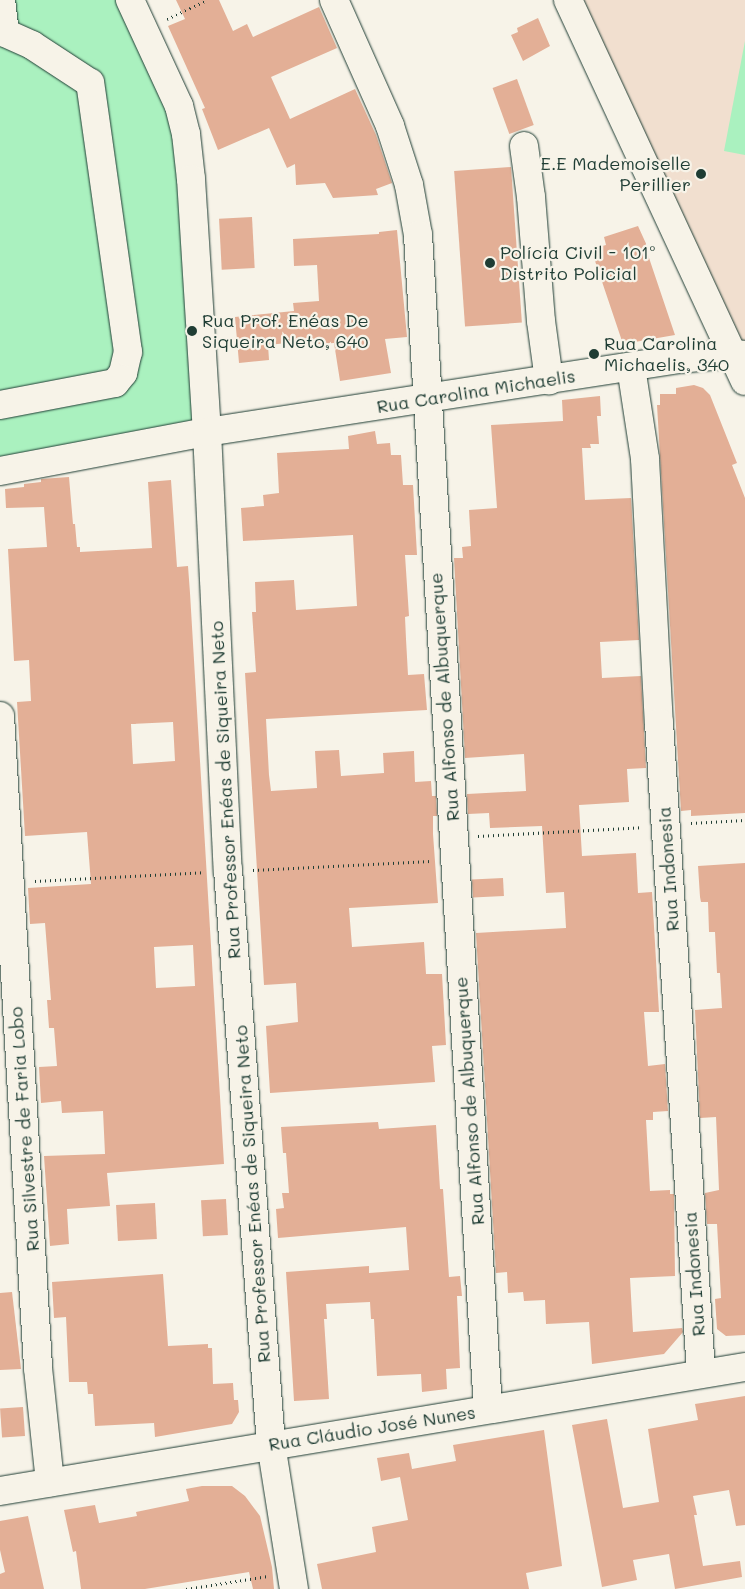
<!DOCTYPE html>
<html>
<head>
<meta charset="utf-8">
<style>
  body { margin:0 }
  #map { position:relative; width:745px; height:1589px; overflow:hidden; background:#f7f3e8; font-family:Mali,sans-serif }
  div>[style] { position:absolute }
  .built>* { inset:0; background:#f1dfcf }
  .green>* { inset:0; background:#aaf1bf }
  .building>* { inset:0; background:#e3af96; transform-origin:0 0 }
  .path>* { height:3px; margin-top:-1.5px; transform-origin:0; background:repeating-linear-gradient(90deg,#1f3d34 0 1px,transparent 0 5px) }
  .roads { filter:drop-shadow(0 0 1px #1f3d34) drop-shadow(0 0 1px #1f3d34) }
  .minor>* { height:28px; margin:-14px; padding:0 14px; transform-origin:14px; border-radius:14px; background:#f7f3e8 }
  .dots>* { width:14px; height:14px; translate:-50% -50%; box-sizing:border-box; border:2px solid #f7f3e8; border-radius:50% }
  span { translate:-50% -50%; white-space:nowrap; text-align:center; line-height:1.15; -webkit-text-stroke:4.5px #f7f3e8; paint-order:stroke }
  .poi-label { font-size:18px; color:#1f3d34 }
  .right { translate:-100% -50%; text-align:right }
  .left { translate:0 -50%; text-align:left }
  .street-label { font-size:18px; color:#1f3d34 }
</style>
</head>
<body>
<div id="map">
  <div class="built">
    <i style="clip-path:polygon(577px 0,745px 0,745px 348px)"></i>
  </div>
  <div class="green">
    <i style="clip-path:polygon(0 0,129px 0,179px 106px,207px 432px,0 468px)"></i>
    <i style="clip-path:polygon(745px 41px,745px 155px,724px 151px)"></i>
  </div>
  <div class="building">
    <i style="clip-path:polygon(176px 0,219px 0,233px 31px,247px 24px,253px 37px,319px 7px,337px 48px,271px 77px,290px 119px,355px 89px,376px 135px,392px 183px,376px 189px,378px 195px,333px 198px,325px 183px,296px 185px,295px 164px,287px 168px,269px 128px,218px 150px,202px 109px,205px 108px,168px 26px,185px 19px)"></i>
    <i style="clip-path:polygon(538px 18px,550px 46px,523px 61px,511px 35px,518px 32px,517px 28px)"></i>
    <i style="left:517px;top:79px;width:49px;height:26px;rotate:70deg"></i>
    <i style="left:511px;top:167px;width:156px;height:57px;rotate:86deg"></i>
    <i style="left:252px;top:217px;width:51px;height:33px;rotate:87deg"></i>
    <i style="clip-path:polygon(638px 226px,648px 248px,646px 249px,675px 335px,623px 344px,591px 249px,606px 245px,604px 237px)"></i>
    <i style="clip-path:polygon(397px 230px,407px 337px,385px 339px,391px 373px,340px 381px,334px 343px,316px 344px,316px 340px,268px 345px,269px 360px,239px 363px,235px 317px,294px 311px,293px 303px,319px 301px,317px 265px,294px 266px,293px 239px,379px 234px,379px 232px)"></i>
    <i style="clip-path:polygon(694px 385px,703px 388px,710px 395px,737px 463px,732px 465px,745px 498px,745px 813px,691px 816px,691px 810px,681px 811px,657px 405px,660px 405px,660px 394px,676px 394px,676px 388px)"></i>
    <i style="clip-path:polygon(600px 396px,601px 416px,597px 416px,599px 444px,590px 444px,591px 448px,582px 448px,585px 500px,631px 498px,639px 640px,600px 642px,602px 678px,641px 676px,646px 768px,627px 769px,629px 802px,579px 805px,582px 856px,636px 853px,638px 893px,652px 892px,659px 1012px,644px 1012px,648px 1066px,665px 1064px,668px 1111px,653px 1112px,653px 1120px,646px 1120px,650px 1191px,670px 1190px,670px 1194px,674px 1194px,675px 1276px,630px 1278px,633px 1332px,682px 1328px,683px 1332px,664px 1354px,592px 1364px,589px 1322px,546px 1324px,545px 1300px,524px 1301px,523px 1292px,508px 1293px,507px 1272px,496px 1273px,476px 933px,566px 928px,564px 892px,546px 893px,542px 826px,490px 828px,489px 813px,468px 814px,467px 794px,526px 791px,524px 754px,465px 758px,454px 558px,463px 558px,462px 547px,471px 546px,469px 510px,497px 508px,491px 425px,563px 421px,562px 400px)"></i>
    <i style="clip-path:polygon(375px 431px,377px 444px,390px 443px,391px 455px,401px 455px,403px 485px,413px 485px,417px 555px,405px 555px,409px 616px,405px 617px,406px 639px,408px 675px,424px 674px,427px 710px,266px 719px,269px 775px,271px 791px,317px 788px,315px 751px,339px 750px,341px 776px,384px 773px,383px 753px,414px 751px,415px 782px,431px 781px,432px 796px,436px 796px,437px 816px,433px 816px,433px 834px,438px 903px,349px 908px,352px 947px,424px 942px,426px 974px,442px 974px,446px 1045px,432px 1046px,435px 1082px,270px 1093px,266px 1026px,298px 1022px,296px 983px,264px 985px,245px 673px,256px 672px,252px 612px,256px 612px,255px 582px,294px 580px,296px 610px,357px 606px,353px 535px,243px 541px,241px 508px,264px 506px,263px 495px,279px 493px,277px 453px,349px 449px,348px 436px)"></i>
    <i style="clip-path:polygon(evenodd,69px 477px,73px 524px,75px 524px,77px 547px,80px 547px,80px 552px,152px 548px,148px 482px,171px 480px,177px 567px,188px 566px,190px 593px,224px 1164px,107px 1173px,110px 1206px,67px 1209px,69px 1244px,50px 1246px,44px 1156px,105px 1154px,103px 1111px,62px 1113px,61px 1101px,41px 1103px,39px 1067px,57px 1066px,54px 1028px,49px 1028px,47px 1000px,51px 1000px,45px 923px,30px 924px,28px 888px,91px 884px,87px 832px,25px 836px,17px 702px,31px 701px,29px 660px,14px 661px,8px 549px,47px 547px,44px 507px,6px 508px,5px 489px,24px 487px,24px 484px,41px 482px,41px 479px,69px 477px,173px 722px,175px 761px,133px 764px,131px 724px,173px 722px,69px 477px,193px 945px,195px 986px,156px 988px,154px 947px,193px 945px)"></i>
    <i style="clip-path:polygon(745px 863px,745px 1335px,726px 1336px,717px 1329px,715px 1299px,721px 1298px,717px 1224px,707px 1224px,705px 1193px,719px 1190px,716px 1117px,700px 1118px,695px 1010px,722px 1008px,720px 973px,717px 973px,715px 932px,709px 932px,708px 902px,701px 902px,700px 897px,698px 866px)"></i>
    <i style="left:503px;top:878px;width:18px;height:31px;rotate:87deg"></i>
    <i style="clip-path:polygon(378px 1122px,379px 1129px,436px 1125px,440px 1189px,443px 1189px,449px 1277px,460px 1276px,462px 1296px,457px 1296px,460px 1368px,446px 1369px,447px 1389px,422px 1392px,421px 1374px,377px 1376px,374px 1319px,371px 1319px,370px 1302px,326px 1304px,327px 1319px,324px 1319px,329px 1399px,294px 1401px,286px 1272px,369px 1266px,369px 1273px,409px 1270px,406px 1227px,278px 1238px,276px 1209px,284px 1208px,282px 1193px,289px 1193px,286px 1153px,283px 1153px,281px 1127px)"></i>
    <i style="left:226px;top:1199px;width:36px;height:25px;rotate:87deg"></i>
    <i style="left:155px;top:1203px;width:36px;height:39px;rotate:87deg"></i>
    <i style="clip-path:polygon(163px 1274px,168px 1346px,208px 1344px,208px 1348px,212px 1348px,213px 1384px,233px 1383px,234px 1400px,238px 1400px,239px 1412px,232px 1424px,155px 1437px,154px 1423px,95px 1426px,93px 1394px,88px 1394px,87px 1382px,69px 1382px,66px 1317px,54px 1318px,52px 1282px)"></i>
    <i style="clip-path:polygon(12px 1292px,21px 1369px,0 1370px,0 1293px)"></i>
    <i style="clip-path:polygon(745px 1396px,745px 1525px,736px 1526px,729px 1490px,693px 1496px,697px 1515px,694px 1515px,703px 1566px,740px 1561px,742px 1577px,675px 1589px,669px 1554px,633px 1560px,637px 1580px,602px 1587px,572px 1425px,607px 1419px,623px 1508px,659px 1502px,648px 1429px,698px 1420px,695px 1404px)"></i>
    <i style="left:23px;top:1407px;width:29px;height:23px;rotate:86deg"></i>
    <i style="clip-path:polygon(544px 1430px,562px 1566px,526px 1573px,529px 1589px,322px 1589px,317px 1564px,376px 1552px,372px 1527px,408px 1520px,400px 1477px,381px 1481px,377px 1458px,409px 1453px,412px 1469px,456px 1461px,453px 1445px)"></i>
    <i style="clip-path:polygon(202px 1486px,232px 1486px,245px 1496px,260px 1516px,272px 1567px,274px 1589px,253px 1589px,249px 1572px,145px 1589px,81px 1589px,76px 1551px,73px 1552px,64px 1510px,95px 1505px,99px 1523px,137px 1516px,136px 1512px,189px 1501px,186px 1489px)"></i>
    <i style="clip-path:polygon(28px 1516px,44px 1589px,0 1589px,0 1574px,5px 1572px,0 1550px,0 1521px)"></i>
  </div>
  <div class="path">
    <i style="left:167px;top:19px;width:44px;rotate:-25.4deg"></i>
    <i style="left:691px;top:823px;width:54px;rotate:-3.2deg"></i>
    <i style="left:478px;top:836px;width:164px;rotate:-3.1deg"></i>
    <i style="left:253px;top:870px;width:178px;rotate:-2.9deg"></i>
    <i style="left:35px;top:881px;width:169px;rotate:-3deg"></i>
    <i style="left:186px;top:1589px;width:83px;rotate:-9deg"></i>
  </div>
  <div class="roads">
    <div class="minor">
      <i style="left:1px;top:0;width:33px;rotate:83deg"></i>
      <i style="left:130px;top:0;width:117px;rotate:65.2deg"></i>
      <i style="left:179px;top:106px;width:29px;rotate:76deg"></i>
      <i style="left:186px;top:134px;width:45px;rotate:83.7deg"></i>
      <i style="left:191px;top:179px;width:254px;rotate:86.4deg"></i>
      <i style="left:207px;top:432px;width:439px;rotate:87.3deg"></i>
      <i style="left:228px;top:870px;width:576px;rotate:85.72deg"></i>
      <i style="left:271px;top:1444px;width:147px;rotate:81deg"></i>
      <i style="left:334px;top:0;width:138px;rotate:66deg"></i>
      <i style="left:390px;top:126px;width:62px;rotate:72.1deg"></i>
      <i style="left:409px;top:185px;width:51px;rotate:79.8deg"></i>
      <i style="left:418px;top:235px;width:1176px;rotate:86.59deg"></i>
      <i style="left:568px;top:0;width:420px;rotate:65.1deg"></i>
      <i style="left:524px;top:146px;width:51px;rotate:82.2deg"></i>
      <i style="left:531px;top:197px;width:124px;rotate:85.4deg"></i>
      <i style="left:541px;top:321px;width:60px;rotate:82.3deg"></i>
      <i style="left:631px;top:367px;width:93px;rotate:81.3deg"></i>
      <i style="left:645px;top:459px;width:264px;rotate:87deg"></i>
      <i style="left:659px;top:723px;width:651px;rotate:86.3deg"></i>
      <i style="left:0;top:405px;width:117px;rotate:-10.8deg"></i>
      <i style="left:115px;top:383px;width:13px;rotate:-51deg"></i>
      <i style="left:123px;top:373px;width:22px;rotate:-77deg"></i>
      <i style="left:128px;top:352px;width:272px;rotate:-98deg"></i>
      <i style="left:90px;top:83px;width:69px;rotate:-146.8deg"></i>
      <i style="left:32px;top:45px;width:30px;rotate:-156deg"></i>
      <i style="left:0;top:471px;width:211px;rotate:-10.7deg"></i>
      <i style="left:207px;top:432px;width:478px;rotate:-8.8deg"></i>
      <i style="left:679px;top:359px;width:55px;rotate:-5.2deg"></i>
      <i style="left:734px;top:354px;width:11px;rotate:5deg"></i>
      <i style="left:0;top:716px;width:653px;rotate:86.66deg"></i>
      <i style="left:38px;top:1368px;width:115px;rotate:84deg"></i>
      <i style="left:0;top:1491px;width:755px;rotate:-9.45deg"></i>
    </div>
  </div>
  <div class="dots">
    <i style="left:701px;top:174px;background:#1f3d34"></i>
    <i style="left:490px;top:263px;background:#1f3d34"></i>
    <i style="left:192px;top:331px;background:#1f3d34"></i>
    <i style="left:594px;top:354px;background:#1f3d34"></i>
  </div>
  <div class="poi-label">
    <span class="right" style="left:691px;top:174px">E.E Mademoiselle<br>Perillier</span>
    <span class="left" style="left:500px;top:263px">Polícia Civil - 101º<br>Distrito Policial</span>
    <span class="left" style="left:202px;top:331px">Rua Prof. Enéas De<br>Siqueira Neto, 640</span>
    <span class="left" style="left:604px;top:354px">Rua Carolina<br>Michaelis, 340</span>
  </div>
  <div class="street-label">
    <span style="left:476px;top:391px;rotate:-9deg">Rua Carolina Michaelis</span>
    <span style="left:444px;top:697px;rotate:-94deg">Rua Alfonso de Albuquerque</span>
    <span style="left:225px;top:790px;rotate:-93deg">Rua Professor Enéas de Siqueira Neto</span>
    <span style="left:668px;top:869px;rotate:-94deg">Rua Indonesia</span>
    <span style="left:469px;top:1101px;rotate:-94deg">Rua Alfonso de Albuquerque</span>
    <span style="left:24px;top:1129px;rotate:-94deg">Rua Silvestre de Faria Lobo</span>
    <span style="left:252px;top:1194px;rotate:-94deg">Rua Professor Enéas de Siqueira Neto</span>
    <span style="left:694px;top:1274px;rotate:-94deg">Rua Indonesia</span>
    <span style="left:372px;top:1428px;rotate:-9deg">Rua Cláudio José Nunes</span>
  </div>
</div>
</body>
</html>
